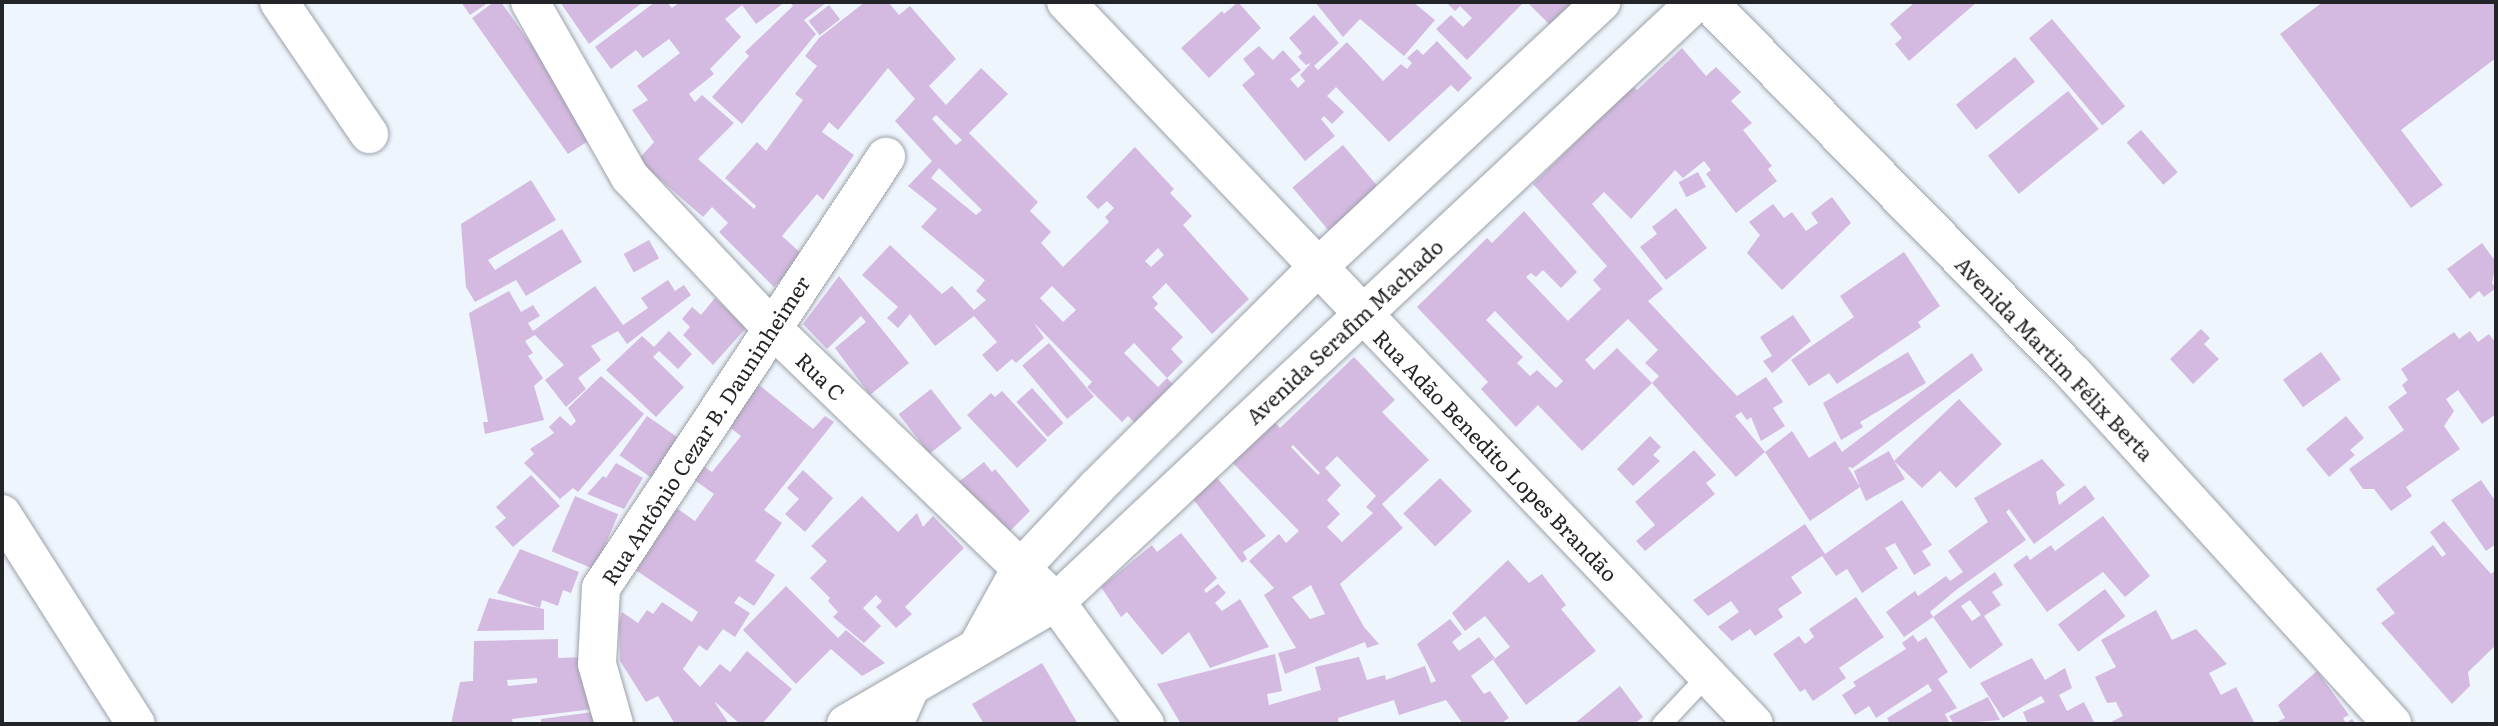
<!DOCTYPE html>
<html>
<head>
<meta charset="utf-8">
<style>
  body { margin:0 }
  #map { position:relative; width:2498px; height:726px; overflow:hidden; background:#eff5fd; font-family:Literata,serif }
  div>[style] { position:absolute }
  .building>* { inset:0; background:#d4bae1; transform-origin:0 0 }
  .roads { filter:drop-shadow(0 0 2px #9ca1a8) drop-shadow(0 0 2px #9ca1a8) }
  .service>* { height:19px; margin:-9.5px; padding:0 9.5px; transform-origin:9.5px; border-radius:9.5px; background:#fff }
  .minor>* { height:38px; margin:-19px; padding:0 19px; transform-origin:19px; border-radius:19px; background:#fff }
  .tertiary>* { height:38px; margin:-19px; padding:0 19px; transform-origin:19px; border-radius:19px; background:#fff }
  .secondary>* { height:38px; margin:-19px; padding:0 19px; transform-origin:19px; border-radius:19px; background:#fff }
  span { translate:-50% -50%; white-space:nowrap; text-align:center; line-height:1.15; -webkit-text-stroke:5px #fff; paint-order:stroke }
  .street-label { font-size:21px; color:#222427 }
  .frame { position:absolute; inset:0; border:4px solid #222427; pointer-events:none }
</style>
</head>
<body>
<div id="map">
  <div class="building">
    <i style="clip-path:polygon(461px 2px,489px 2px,470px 15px)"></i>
    <i style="clip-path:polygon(494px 2px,501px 2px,596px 136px,568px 154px,472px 18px)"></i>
    <i style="clip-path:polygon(560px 2px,643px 2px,589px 44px)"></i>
    <i style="clip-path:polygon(evenodd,655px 2px,667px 2px,672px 8px,680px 2px,785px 2px,756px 24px,742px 5px,725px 19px,741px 37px,710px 69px,714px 74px,689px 94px,695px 102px,702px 95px,734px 123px,698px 159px,754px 209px,756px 206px,725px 178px,757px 142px,766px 151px,803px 100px,795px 94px,817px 66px,805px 56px,819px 38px,865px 2px,888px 2px,899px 15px,910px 6px,956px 59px,929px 86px,946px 105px,981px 68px,1008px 94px,969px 133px,1038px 202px,1030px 211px,1051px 232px,1041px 243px,1063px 267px,1109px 222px,1105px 217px,1114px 208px,1107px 201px,1098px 209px,1086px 197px,1135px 147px,1174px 189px,1170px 193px,1192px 216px,1183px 225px,1249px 299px,1212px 334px,1166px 283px,1152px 297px,1158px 304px,1154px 308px,1183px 337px,1171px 349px,1183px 362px,1167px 378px,1134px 343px,1124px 353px,1158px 387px,1167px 378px,1173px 384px,1160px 397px,1163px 401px,1138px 426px,1128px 416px,1122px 422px,1087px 387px,1092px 382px,1034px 323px,1044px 338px,1016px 363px,1012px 359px,997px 372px,982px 355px,997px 342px,974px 316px,935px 346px,910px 314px,898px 328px,887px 318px,898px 307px,862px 275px,890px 245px,942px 294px,952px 286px,974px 310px,986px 300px,976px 291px,985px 280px,921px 227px,937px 209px,908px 186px,932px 161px,895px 121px,915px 99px,888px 68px,838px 130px,829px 122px,822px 132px,854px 155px,823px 200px,817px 194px,782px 236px,804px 256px,774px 287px,719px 232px,728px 223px,712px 207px,703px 217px,638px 160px,654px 142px,632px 110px,648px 100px,637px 86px,680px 53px,669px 39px,643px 58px,636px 50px,611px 69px,595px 47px,655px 2px,936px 115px,962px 140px,956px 145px,932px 119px,936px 115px,655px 2px,939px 168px,982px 210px,976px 215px,931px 178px,939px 168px,655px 2px,1158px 248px,1164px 255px,1151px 267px,1145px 261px,1158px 248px,655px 2px,1052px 286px,1076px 310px,1063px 322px,1040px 298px,1052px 286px)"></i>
    <i style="clip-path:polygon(790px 2px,827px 2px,804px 20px,816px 34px,742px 124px,712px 97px,749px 56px,745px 52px,793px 6px)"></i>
    <i style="clip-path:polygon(1238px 2px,1261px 28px,1209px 78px,1181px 48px,1222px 11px,1224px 14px)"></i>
    <i style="clip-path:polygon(1315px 2px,1413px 2px,1435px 20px,1404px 56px,1360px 19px,1343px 37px)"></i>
    <i style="clip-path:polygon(1446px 2px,1524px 2px,1467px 60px,1436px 29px,1451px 15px,1463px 27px,1472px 18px,1460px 6px,1455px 11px)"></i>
    <i style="clip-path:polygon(1527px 2px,1577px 2px,1551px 26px)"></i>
    <i style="clip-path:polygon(1915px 2px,1977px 2px,1909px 61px,1895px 44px,1902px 38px,1890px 24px)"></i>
    <i style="clip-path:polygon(2323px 2px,2493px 2px,2496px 6px,2496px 58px,2401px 130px,2443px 185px,2411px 208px,2280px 34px)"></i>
    <i style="left:829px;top:5px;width:18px;height:26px;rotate:52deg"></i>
    <i style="clip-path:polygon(1314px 15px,1339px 43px,1314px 66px,1318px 70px,1347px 42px,1383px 81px,1401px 64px,1407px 69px,1412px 63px,1407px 58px,1417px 49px,1423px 55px,1437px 41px,1472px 78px,1458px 92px,1451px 85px,1389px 142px,1336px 87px,1327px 96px,1344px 112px,1332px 124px,1324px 116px,1321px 119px,1335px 136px,1305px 161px,1242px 85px,1255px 74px,1243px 59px,1259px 46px,1273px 60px,1283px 50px,1301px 70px,1290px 79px,1298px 88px,1305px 81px,1300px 75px,1311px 63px,1306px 65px,1298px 57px,1302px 53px,1289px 38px)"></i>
    <i style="left:2052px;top:19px;width:114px;height:30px;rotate:50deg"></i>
    <i style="clip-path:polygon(evenodd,1682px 48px,1706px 76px,1716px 67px,1741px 92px,1731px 101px,1752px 123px,1743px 130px,1772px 166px,1768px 169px,1777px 181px,1736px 213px,1706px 174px,1711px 170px,1704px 161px,1683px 178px,1675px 170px,1631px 219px,1604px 192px,1592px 204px,1663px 289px,1648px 301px,1737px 396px,1766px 377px,1783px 402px,1773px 408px,1785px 426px,1761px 441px,1751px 417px,1747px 420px,1741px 412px,1735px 416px,1765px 452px,1736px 477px,1652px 383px,1659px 376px,1645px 363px,1658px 350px,1628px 319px,1585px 360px,1594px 370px,1617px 348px,1652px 383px,1582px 451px,1538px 405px,1516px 427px,1481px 389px,1488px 382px,1417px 307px,1487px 238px,1492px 243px,1524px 211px,1577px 272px,1561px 288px,1543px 270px,1536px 277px,1531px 273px,1526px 277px,1568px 321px,1601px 289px,1593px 280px,1607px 266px,1533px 184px,1633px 86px,1637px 90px,1682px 48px,1495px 311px,1563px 381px,1556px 388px,1537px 370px,1530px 376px,1517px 363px,1523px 357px,1486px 320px,1495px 311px)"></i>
    <i style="left:2015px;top:57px;width:32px;height:76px;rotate:51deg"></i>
    <i style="left:2068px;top:91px;width:49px;height:103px;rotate:51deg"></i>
    <i style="left:2141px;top:130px;width:56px;height:19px;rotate:49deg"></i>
    <i style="left:1343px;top:145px;width:56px;height:66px;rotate:50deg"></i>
    <i style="left:1698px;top:172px;width:17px;height:22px;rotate:62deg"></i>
    <i style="clip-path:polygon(531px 180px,556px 220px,488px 260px,495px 270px,562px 229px,582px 262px,526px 296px,516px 280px,475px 302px,466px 287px,461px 224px)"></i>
    <i style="clip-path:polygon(1832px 197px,1851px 223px,1782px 290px,1747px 253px,1760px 235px,1749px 222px,1773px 204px,1784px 218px,1792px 212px,1806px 231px,1818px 223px,1811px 213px)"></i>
    <i style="clip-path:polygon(1676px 208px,1707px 248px,1666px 280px,1640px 247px,1657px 234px,1652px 227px)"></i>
    <i style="left:649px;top:240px;width:21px;height:29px;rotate:61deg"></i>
    <i style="clip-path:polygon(2482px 243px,2496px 262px,2492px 283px,2496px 288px,2484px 297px,2479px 291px,2470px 299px,2447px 269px)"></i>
    <i style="clip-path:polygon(1904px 252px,1940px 306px,1918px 322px,1921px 327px,1837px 384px,1829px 373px,1809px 386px,1791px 360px,1854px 317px,1840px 296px)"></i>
    <i style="clip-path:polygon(839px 276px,909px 363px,870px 395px,835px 348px,866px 322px,861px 316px,827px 349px,803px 324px)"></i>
    <i style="clip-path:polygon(668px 280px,675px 291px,684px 285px,691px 295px,627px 344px,618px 331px,591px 346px,601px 360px,578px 378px,586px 389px,566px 407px,545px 380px,564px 365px,535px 335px,525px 341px,533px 353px,528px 356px,543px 378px,534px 386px,544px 420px,485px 434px,483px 422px,488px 422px,469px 313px,509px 291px,521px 312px,533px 305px,540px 316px,528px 323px,533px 331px,595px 286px,623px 325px,648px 308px,641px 298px)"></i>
    <i style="clip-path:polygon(715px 298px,746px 328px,713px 365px,683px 335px,690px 327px,682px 319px,692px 307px,701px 315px)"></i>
    <i style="clip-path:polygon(1793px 315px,1811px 341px,1772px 373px,1763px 361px,1772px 356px,1760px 337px)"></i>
    <i style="clip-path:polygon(2201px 329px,2210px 338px,2204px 344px,2219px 359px,2193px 384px,2170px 359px)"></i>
    <i style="clip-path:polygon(669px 331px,692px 354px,678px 369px,659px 351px,653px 357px,684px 387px,656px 417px,606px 370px,642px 336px,654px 347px)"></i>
    <i style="clip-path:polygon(2470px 331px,2478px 342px,2489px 334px,2496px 343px,2496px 414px,2482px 424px,2458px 390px,2446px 399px,2454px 411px,2444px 426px,2460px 449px,2406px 487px,2412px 496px,2391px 511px,2374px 489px,2363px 489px,2349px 469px,2404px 430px,2388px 407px,2407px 393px,2402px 385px,2408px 380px,2401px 369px,2454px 332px,2459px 339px)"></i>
    <i style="left:1049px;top:343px;width:70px;height:35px;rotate:50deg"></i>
    <i style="clip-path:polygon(1908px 352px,1926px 383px,1860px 422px,1863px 427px,1841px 440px,1823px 403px)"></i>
    <i style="left:2321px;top:352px;width:34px;height:47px;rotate:54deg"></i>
    <i style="clip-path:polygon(1972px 353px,1983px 370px,1853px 468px,1848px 467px,1860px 487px,1854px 471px,1889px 451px,1894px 461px,1959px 399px,2002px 444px,1956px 488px,1940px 471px,1922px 488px,1894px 461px,1905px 479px,1866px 501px,1860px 487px,1810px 521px,1765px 452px,1792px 431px,1809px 458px,1835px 441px,1842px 452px)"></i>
    <i style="clip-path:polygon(evenodd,1354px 357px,1395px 400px,1382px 412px,1429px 460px,1382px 504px,1403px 528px,1340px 584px,1364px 627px,1379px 644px,1367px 648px,1365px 642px,1285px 674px,1278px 653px,1296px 648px,1264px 595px,1274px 588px,1249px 561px,1279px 534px,1286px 543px,1299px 531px,1228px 458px,1270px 417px,1280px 428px,1354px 357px,1293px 445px,1320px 473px,1318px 475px,1291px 447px,1293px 445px,1354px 357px,1337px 456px,1376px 496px,1366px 507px,1373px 513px,1342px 542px,1327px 527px,1340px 514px,1327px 500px,1341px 485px,1325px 468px,1337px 456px,1354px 357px,1311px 585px,1325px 614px,1310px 619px,1292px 597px,1311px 585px)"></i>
    <i style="clip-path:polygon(601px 376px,644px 414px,578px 492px,573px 488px,560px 499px,524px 463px,534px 454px,530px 449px,554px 433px,549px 427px,560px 416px,571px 426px,576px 421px,568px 408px)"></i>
    <i style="clip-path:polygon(758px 384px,813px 429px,825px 416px,834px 422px,764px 510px,782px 523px,755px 561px,775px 575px,754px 606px,739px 596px,734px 603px,750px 613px,735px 637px,723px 629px,707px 651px,699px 645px,683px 669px,700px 687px,720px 664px,730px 672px,747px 651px,792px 689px,762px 724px,740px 724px,714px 701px,729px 724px,675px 724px,658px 696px,646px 702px,620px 661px,619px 623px,622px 612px,638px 623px,647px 610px,653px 614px,662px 602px,692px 622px,698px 612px,634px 569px,675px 507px,695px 521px,714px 494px,693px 479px,702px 465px,712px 472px,741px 436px,728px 426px)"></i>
    <i style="left:1032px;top:388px;width:47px;height:21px;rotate:48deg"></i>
    <i style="left:931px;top:389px;width:50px;height:41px;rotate:52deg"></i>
    <i style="clip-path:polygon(1002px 391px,1047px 440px,1017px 468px,967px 415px,991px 393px,995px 397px)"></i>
    <i style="left:647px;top:416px;width:39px;height:48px;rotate:35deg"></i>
    <i style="clip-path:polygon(2346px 416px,2364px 438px,2350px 450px,2355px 455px,2329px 477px,2306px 449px)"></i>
    <i style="clip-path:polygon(1650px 436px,1661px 447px,1653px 455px,1660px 461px,1633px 486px,1617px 469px)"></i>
    <i style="clip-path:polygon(1694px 450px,1716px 475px,1706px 483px,1715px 494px,1645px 551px,1636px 541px,1655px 525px,1635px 502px)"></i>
    <i style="clip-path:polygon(2042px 459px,2065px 485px,2056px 492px,2059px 505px,2085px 485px,2095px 499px,2034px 544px,2009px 509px,2006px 512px,2026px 540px,1956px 590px,1930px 612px,1933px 617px,1904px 637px,1886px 612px,1915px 591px,1918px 596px,1946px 576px,1950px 581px,1963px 572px,1948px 551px,1988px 522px,1974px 498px)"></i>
    <i style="clip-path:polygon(984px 462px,992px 472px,995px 469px,1030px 511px,1005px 536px,956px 484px)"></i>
    <i style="clip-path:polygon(616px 463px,643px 478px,624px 509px,587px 494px,603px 476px,606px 478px)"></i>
    <i style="clip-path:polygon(803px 470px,833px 498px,805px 532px,785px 514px,799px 499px,787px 488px)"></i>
    <i style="clip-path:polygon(1213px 473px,1266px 536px,1243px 552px,1247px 559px,1242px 563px,1190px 495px)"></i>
    <i style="clip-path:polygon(531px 475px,560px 506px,513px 547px,495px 527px,506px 518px,496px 507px)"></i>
    <i style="left:1440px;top:478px;width:46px;height:51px;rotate:46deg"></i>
    <i style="clip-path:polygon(2481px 480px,2496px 502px,2496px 544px,2486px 551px,2451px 500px)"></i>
    <i style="left:575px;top:496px;width:47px;height:60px;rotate:23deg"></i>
    <i style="clip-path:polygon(862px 496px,898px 532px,917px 513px,923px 527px,933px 516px,964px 548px,905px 607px,912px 614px,896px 628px,876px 607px,882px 601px,876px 595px,863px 608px,881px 626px,864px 643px,833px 617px,838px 612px,828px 601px,830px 598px,810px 578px,827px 561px,811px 546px)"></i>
    <i style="clip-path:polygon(1902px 500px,1932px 545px,1922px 551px,1931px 565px,1914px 575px,1895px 543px,1885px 548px,1898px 568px,1862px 593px,1847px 569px,1836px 576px,1822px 556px,1791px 577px,1802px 593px,1778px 609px,1783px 617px,1755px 636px,1750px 629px,1732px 641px,1718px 627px,1739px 612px,1731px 601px,1708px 616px,1693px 600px,1805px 524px,1825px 554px)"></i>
    <i style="clip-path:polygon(2103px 516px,2150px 576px,2125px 597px,2103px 572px,2047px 612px,2013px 565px,2027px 555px,2030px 560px,2051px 545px,2055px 551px)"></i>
    <i style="clip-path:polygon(2444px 521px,2491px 574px,2496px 570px,2496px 645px,2468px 672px,2470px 686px,2452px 704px,2381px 623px,2395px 613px,2376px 589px,2433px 545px,2442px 557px,2446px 554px,2430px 532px)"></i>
    <i style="clip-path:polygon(1181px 533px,1217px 578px,1204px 590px,1206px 593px,1218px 584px,1226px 593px,1215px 603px,1222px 611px,1240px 599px,1269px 647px,1210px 668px,1189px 632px,1162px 655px,1127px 612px,1121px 617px,1101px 587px,1152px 545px,1157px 552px)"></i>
    <i style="clip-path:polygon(520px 549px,579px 572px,571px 593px,563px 590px,558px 606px,542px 600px,540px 608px,497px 593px)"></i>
    <i style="clip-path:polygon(1508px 560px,1529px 583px,1542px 574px,1566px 605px,1561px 609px,1596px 651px,1526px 705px,1493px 660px,1510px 647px,1485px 616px,1465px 631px,1452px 613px)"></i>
    <i style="clip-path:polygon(evenodd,1995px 572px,2003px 585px,1992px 592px,2001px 605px,1984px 616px,2003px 645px,1970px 669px,1933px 617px,1995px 572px,1970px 600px,1981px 615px,1972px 621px,1961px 606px,1970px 600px)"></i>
    <i style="clip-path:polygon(786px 586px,838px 638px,846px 630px,885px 663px,862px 676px,831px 649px,796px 684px,743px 630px)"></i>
    <i style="left:2105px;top:589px;width:34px;height:59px;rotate:53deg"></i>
    <i style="clip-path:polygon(1856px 597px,1884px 637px,1839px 668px,1846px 678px,1813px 701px,1805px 689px,1800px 692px,1773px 654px,1799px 636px,1805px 644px,1814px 637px,1809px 629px)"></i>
    <i style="clip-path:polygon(489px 598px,544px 609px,544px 630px,477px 631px)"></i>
    <i style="clip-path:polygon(2156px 610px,2172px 640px,2196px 629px,2227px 664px,2209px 673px,2221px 695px,2236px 687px,2255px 724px,2107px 724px,2123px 716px,2116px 702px,2107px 703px,2095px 677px,2116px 667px,2101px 640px)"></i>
    <i style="clip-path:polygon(1450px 619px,1462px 634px,1452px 642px,1459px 651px,1479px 637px,1495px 658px,1471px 676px,1484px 694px,1490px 691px,1509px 718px,1500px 724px,1463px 724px,1446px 700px,1399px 715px,1394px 700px,1338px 718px,1339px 724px,1181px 724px,1157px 684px,1275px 654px,1282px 691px,1267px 694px,1269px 705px,1321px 690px,1315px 667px,1359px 657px,1367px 680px,1385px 675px,1386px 680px,1425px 666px,1431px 683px,1436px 681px,1417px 644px)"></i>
    <i style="clip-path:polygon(1913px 635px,1918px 642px,1926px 637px,1948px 672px,1938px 679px,1957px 708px,1945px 714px,1950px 724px,1890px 724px,1887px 718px,1932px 691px,1928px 684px,1876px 718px,1869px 706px,1855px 715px,1842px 695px,1856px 686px,1853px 682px,1906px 649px,1902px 643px)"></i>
    <i style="clip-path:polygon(evenodd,558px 639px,558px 658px,583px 657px,593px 709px,512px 719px,513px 724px,451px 724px,460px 682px,473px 681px,474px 641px,558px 639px,537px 678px,537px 683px,508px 686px,507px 680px,537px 678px)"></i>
    <i style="clip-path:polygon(2032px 658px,2045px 680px,2065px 668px,2072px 688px,2059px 695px,2067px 711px,2084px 702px,2095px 724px,2028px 724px,2023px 712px,2045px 702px,2041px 696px,2003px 718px,1980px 683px)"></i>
    <i style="clip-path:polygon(1042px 663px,1078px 724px,984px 724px,972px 704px)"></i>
    <i style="clip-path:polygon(2317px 671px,2349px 715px,2343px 718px,2346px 723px,2352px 719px,2356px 724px,2273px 724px,2285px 718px,2278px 705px)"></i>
    <i style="clip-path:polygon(1620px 686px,1643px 717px,1634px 724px,1574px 724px)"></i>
    <i style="clip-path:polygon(1988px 697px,2000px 720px,1954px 724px,1949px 716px)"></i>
    <i style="clip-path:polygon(593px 712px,597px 724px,541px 724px,541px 719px)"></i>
  </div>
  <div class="roads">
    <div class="service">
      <i style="left:1661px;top:724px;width:67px;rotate:-46.8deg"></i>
    </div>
    <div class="minor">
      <i style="left:279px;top:2px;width:160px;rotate:55.7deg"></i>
      <i style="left:530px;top:2px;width:202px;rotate:60.3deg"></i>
      <i style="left:630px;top:177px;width:206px;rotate:46.8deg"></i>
      <i style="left:771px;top:327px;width:396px;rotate:44deg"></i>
      <i style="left:1056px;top:602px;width:151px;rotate:53.9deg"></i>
      <i style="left:1066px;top:2px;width:997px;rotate:46.38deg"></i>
      <i style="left:2px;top:514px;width:249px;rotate:57.5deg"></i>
      <i style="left:614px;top:724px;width:62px;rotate:-105.8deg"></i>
      <i style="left:597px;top:664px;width:76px;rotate:-87deg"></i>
      <i style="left:601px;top:588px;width:517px;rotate:-56.53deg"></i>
      <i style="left:894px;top:724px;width:36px;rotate:-66deg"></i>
    </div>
    <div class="tertiary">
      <i style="left:979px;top:644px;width:87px;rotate:-61.1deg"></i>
      <i style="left:1021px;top:568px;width:112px;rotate:-46.8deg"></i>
      <i style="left:1098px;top:486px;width:308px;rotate:-44.9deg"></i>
      <i style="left:1316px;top:269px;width:391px;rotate:-43.1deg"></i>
      <i style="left:846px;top:724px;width:243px;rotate:-30.2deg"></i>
      <i style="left:1056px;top:602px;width:877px;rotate:-43.15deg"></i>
    </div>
    <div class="secondary">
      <i style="left:1708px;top:2px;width:522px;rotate:45.47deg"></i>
      <i style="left:2074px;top:374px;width:473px;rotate:47.7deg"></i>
    </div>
  </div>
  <div class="street-label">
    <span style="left:1344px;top:331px;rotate:-43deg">Avenida Serafim Machado</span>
    <span style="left:2055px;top:358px;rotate:46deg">Avenida Martim Félix Berta</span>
    <span style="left:821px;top:376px;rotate:44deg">Rua C</span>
    <span style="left:705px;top:430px;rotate:-57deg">Rua Antônio Cezar B. Dauninheimer</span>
    <span style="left:1496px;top:455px;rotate:46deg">Rua Adão Benedito Lopes Brandão</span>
  </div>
  <div class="frame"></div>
</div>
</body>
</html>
